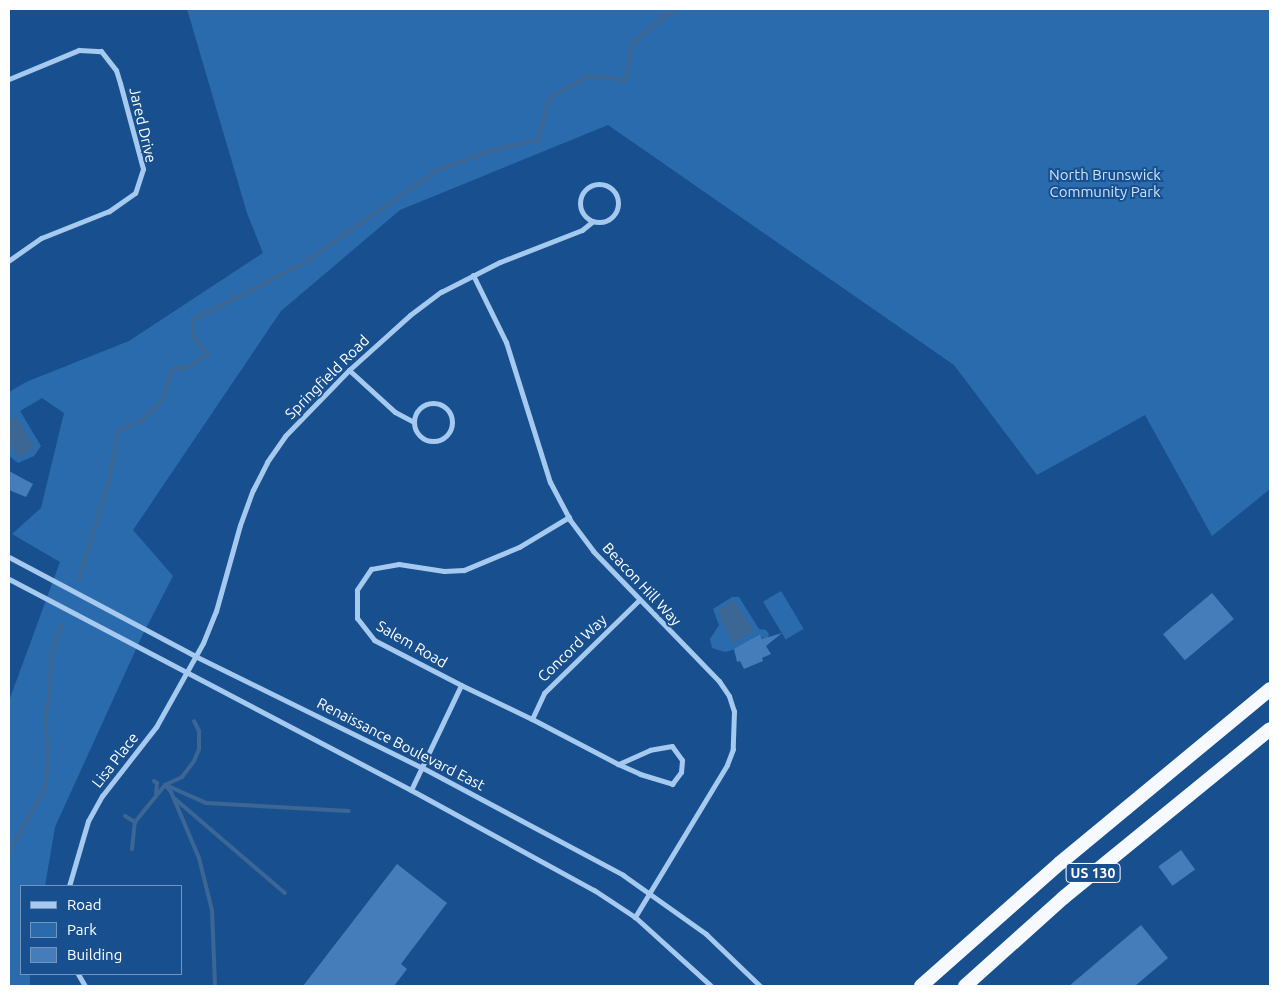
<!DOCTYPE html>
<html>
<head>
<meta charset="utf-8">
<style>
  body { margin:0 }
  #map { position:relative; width:1279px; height:995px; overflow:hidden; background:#18508f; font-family:Ubuntu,sans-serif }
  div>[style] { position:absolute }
  .green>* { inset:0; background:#2a6bae; transform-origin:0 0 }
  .water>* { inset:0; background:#3c6693 }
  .stream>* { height:4px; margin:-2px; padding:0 2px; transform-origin:2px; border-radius:2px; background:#3c6693 }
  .building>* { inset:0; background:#447db9; transform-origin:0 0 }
  .minor>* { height:5px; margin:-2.5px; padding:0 2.5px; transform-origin:2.5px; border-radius:2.5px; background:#a5c9ef }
  .minor>.ring { margin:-2.5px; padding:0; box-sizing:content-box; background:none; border:5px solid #a5c9ef; border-radius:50% }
  .trunk>* { height:14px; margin:-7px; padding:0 7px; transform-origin:7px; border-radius:7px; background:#f6faff }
  span { translate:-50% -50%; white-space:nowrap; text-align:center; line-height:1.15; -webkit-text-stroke:4px #18508f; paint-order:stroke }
  .shield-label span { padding:1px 4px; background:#18508f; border:1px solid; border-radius:4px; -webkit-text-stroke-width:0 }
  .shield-label { font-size:14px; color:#fff; font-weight:700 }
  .street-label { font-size:15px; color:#fff }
  .park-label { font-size:15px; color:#cbe3fb }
  .frame { position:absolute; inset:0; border:10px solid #fff; pointer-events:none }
  .legend { position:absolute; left:20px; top:885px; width:162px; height:90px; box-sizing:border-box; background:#18508f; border:1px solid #7496bc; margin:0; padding:6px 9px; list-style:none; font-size:15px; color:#fff }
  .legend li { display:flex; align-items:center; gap:10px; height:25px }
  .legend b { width:25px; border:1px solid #7496bc }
</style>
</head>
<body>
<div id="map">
  <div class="green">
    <i style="clip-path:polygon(187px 9px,1270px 9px,1270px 489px,1212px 536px,1145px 415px,1037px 475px,954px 365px,608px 125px,400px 210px,281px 311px,133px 530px,173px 576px,142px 636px,55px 827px,45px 886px,21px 886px,21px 974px,30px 974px,30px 986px,9px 986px,9px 701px,60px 562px,12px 534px,41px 508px,64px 413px,42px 398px,20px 411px,41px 446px,34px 456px,18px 463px,9px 456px,9px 392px,26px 382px,129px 341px,263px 253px,247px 213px)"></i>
    <i style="left:781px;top:591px;width:44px;height:21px;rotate:59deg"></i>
    <i style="clip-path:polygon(732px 597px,739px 597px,759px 629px,766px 630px,769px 634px,767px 642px,759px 634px,751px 639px,754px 644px,725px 652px,712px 648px,710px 639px,719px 625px,713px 609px)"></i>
  </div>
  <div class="water">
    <i style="clip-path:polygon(16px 416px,35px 448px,18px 458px,9px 442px,9px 421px)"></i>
    <i style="clip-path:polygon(734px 600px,754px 631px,733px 643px,717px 611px)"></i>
  </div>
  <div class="stream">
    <i style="left:79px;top:578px;width:97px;rotate:-72.7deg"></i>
    <i style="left:108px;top:485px;width:55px;rotate:-79.5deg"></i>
    <i style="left:118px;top:431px;width:26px;rotate:-25deg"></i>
    <i style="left:142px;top:420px;width:28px;rotate:-44deg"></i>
    <i style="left:162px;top:401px;width:35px;rotate:-72deg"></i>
    <i style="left:173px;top:368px;width:13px"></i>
    <i style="left:186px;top:368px;width:26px;rotate:-31deg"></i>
    <i style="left:208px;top:355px;width:23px;rotate:-130deg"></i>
    <i style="left:193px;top:337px;width:18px;rotate:-87deg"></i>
    <i style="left:194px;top:319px;width:121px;rotate:-27deg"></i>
    <i style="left:302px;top:264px;width:165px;rotate:-34.7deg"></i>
    <i style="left:438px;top:170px;width:59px;rotate:-20deg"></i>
    <i style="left:493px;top:150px;width:46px;rotate:-12.5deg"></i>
    <i style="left:538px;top:140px;width:43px;rotate:-75.3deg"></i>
    <i style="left:549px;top:98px;width:45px;rotate:-29.4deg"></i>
    <i style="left:588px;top:76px;width:38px;rotate:6deg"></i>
    <i style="left:626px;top:80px;width:36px;rotate:-81deg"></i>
    <i style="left:632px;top:44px;width:54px;rotate:-40.5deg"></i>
    <i style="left:154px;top:781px;width:4px;rotate:34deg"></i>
    <i style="left:157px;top:783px;width:11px;rotate:95deg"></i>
    <i style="left:165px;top:785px;width:19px;rotate:-25deg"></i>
    <i style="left:182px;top:777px;width:20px;rotate:-53deg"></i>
    <i style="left:194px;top:761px;width:13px;rotate:-67deg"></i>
    <i style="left:199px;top:749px;width:18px;rotate:-90deg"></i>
    <i style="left:199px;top:731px;width:11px;rotate:-117deg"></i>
    <i style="left:168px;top:786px;width:42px;rotate:24.1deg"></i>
    <i style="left:206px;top:803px;width:143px;rotate:3.2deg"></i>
    <i style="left:174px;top:798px;width:146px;rotate:40.6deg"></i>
    <i style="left:125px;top:816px;width:12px;rotate:31deg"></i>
    <i style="left:135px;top:822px;width:48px;rotate:-51deg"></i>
    <i style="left:165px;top:785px;width:9px;rotate:49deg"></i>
    <i style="left:171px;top:792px;width:72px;rotate:67deg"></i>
    <i style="left:199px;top:858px;width:54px;rotate:76deg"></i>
    <i style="left:212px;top:910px;width:76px;rotate:87.7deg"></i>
    <i style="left:132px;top:849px;width:27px;rotate:-84deg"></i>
    <i style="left:9px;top:851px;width:71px;rotate:-59.5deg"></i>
    <i style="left:45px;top:790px;width:31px;rotate:-84deg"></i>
    <i style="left:48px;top:759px;width:42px;rotate:-94.1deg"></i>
    <i style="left:45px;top:717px;width:17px;rotate:-77deg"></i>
    <i style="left:49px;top:700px;width:45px;rotate:-87.5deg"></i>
    <i style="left:51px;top:655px;width:32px;rotate:-70deg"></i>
  </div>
  <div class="building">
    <i style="clip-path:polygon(9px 471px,33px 484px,26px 497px,9px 490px)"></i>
    <i style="left:1212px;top:593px;width:34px;height:64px;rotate:50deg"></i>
    <i style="clip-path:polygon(782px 633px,766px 646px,771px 654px,762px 658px,763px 661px,744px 669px,740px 661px,737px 662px,734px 649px,760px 634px,762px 639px)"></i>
    <i style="left:1181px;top:850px;width:24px;height:28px;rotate:54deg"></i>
    <i style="clip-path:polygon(397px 864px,447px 903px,401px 964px,407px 969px,394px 986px,303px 986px)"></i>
    <i style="clip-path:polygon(1141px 925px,1168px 958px,1135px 986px,1069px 986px)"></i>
  </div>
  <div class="minor">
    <i style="left:9px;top:79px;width:76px;rotate:-22.5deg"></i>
    <i style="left:79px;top:50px;width:22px;rotate:3deg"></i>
    <i style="left:101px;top:51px;width:24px;rotate:52deg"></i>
    <i style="left:116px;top:70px;width:14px;rotate:73deg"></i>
    <i style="left:120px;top:83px;width:89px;rotate:75deg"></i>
    <i style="left:143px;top:169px;width:25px;rotate:108deg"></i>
    <i style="left:135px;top:193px;width:32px;rotate:145deg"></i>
    <i style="left:109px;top:211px;width:73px;rotate:158.3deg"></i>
    <i style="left:41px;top:238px;width:39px;rotate:145deg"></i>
    <i class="ring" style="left:580px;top:184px;width:33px;height:33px"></i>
    <i style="left:473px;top:275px;width:75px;rotate:63.8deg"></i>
    <i style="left:506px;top:342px;width:147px;rotate:72.6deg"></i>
    <i style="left:550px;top:482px;width:43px;rotate:62.2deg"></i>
    <i style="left:570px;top:520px;width:39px;rotate:53deg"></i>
    <i style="left:593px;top:551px;width:181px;rotate:45.9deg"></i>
    <i style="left:719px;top:681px;width:18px;rotate:56deg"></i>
    <i style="left:729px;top:696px;width:16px;rotate:72deg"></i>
    <i style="left:734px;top:711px;width:38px;rotate:92deg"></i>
    <i style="left:733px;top:749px;width:17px;rotate:111deg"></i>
    <i style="left:727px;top:765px;width:178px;rotate:121.2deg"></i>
    <i style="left:349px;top:370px;width:62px;rotate:42.4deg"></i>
    <i style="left:395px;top:412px;width:21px;rotate:28deg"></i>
    <i class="ring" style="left:414px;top:403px;width:33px;height:33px"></i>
    <i style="left:569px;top:517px;width:58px;rotate:149deg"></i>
    <i style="left:519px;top:547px;width:60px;rotate:157.3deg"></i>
    <i style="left:464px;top:570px;width:20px;rotate:177deg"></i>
    <i style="left:444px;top:571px;width:46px;rotate:-171.2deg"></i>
    <i style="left:399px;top:564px;width:28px;rotate:170deg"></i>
    <i style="left:371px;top:569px;width:25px;rotate:124deg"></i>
    <i style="left:357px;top:590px;width:28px;rotate:90deg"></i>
    <i style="left:357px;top:618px;width:28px;rotate:52deg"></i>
    <i style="left:374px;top:640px;width:98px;rotate:27.3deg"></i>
    <i style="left:461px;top:685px;width:79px;rotate:25.6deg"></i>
    <i style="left:532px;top:719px;width:97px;rotate:27.6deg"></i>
    <i style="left:618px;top:764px;width:24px;rotate:24deg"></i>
    <i style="left:640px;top:774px;width:34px;rotate:17deg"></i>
    <i style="left:672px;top:784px;width:15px;rotate:-53deg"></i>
    <i style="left:681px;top:772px;width:12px;rotate:-85deg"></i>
    <i style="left:682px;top:760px;width:17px;rotate:-126deg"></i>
    <i style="left:672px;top:746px;width:22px;rotate:170deg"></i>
    <i style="left:650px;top:750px;width:35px;rotate:156deg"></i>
    <i style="left:9px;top:557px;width:211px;rotate:28deg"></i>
    <i style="left:195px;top:656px;width:254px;rotate:26.2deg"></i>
    <i style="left:423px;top:768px;width:227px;rotate:28.1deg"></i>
    <i style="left:623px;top:875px;width:102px;rotate:35.4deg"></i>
    <i style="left:706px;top:934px;width:75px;rotate:43.9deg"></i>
    <i style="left:9px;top:579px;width:454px;rotate:27.7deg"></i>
    <i style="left:411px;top:790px;width:209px;rotate:28.7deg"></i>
    <i style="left:594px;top:890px;width:49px;rotate:33.4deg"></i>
    <i style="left:635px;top:917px;width:103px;rotate:42.2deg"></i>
    <i style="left:532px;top:719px;width:29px;rotate:-65deg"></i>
    <i style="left:544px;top:693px;width:133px;rotate:-44.4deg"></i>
    <i style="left:411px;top:790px;width:116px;rotate:-64.5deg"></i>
    <i style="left:69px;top:886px;width:68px;rotate:-73.7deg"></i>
    <i style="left:88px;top:821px;width:29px;rotate:-61deg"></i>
    <i style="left:102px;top:796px;width:88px;rotate:-52deg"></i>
    <i style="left:156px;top:727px;width:96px;rotate:-60.8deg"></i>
    <i style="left:203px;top:643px;width:35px;rotate:-68deg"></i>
    <i style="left:216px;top:611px;width:89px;rotate:-74.4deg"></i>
    <i style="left:240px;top:525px;width:37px;rotate:-70deg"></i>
    <i style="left:253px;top:490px;width:31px;rotate:-63deg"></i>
    <i style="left:267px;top:462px;width:32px;rotate:-55deg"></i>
    <i style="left:285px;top:436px;width:92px;rotate:-45.9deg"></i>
    <i style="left:349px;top:370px;width:82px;rotate:-42deg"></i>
    <i style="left:410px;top:315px;width:39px;rotate:-37deg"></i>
    <i style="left:441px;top:292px;width:66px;rotate:-27deg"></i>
    <i style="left:500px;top:262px;width:88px;rotate:-21.3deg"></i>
    <i style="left:582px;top:230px;width:14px;rotate:-39deg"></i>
    <i style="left:78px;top:974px;width:14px;rotate:60deg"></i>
  </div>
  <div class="trunk">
    <i style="left:921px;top:986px;width:186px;rotate:-41.5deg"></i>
    <i style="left:1060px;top:863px;width:273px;rotate:-39.6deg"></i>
    <i style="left:965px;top:986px;width:132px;rotate:-41.9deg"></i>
    <i style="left:1063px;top:898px;width:267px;rotate:-39.2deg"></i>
  </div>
  <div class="shield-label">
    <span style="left:1093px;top:873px">US 130</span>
  </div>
  <div class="street-label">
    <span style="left:143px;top:125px;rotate:77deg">Jared Drive</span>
    <span style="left:327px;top:377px;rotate:-45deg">Springfield Road</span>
    <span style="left:642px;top:584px;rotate:47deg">Beacon Hill Way</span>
    <span style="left:412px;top:644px;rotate:30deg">Salem Road</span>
    <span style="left:572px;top:648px;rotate:-44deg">Concord Way</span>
    <span style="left:401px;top:744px;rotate:27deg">Renaissance Boulevard East</span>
    <span style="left:115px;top:760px;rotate:-52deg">Lisa Place</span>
  </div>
  <div class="park-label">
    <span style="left:1105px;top:183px">North Brunswick<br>Community Park</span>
  </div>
  <div class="frame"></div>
  <ul class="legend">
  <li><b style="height:6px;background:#a5c9ef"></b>Road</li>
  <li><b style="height:14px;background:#2a6bae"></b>Park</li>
  <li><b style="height:14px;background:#447db9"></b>Building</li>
  </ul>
</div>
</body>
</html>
